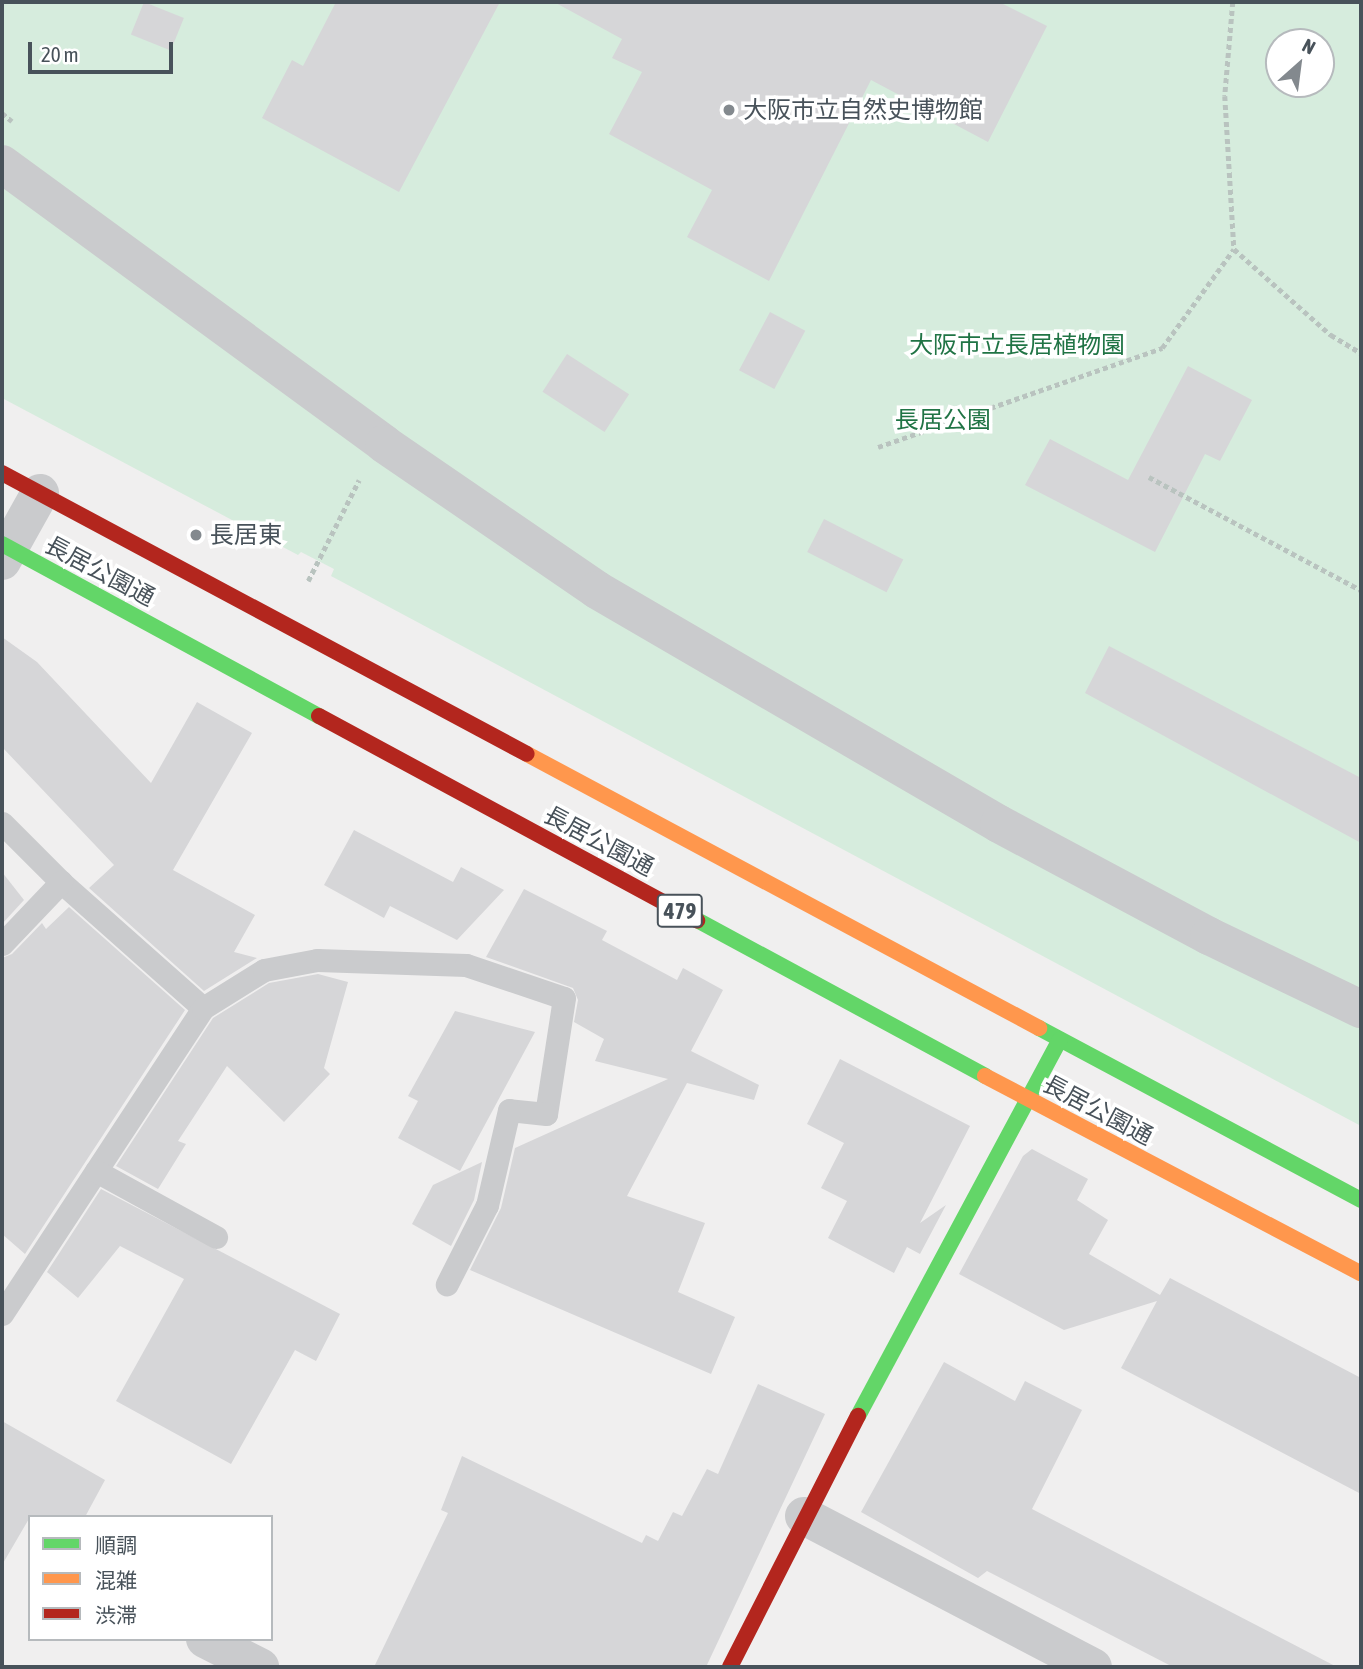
<!DOCTYPE html>
<html>
<head>
<meta charset="utf-8">
<style>
  body { margin:0 }
  #map { position:relative; width:1363px; height:1669px; overflow:hidden; background:#f0efef; font-family:"Asap Condensed","Noto Sans JP",sans-serif }
  div>[style] { position:absolute }
  .green>* { inset:0; background:#d6ecdd }
  .building>* { inset:0; background:#d6d6d8; transform-origin:0 0 }
  .path>* { height:4.5px; margin-top:-2.25px; transform-origin:0; background:repeating-linear-gradient(90deg,#b9c3bf 0 5px,transparent 0 8.5px) }
  .lane>* { height:23px; margin:-11.5px; padding:0 11.5px; transform-origin:11.5px; border-radius:11.5px; background:#cacbcd }
  .street>* { height:38px; margin:-19px; padding:0 19px; transform-origin:19px; border-radius:19px; background:#cacbcd }
  .fast>* { height:16px; margin:-8px; padding:0 8px; transform-origin:8px; border-radius:8px; background:#63d668 }
  .slow>* { height:16px; margin:-8px; padding:0 8px; transform-origin:8px; border-radius:8px; background:#ff974d }
  .jam>* { height:16px; margin:-8px; padding:0 8px; transform-origin:8px; border-radius:8px; background:#b3261e }
  .dots>* { width:19px; height:19px; translate:-50% -50%; box-sizing:border-box; border:4px solid #fff; border-radius:50% }
  span { translate:-50% -50%; white-space:nowrap; text-align:center; line-height:1.15; -webkit-text-stroke:7px #fff; paint-order:stroke }
  .shield-label span { padding:2px 5px; background:#fff; border:2px solid; border-radius:5px; -webkit-text-stroke-width:0 }
  .shield-label { font-size:23px; color:#48525a; font-weight:700 }
  .poi-label { font-size:24px; color:#48525a }
  .left { translate:0 -50%; text-align:left }
  .park-label { font-size:24px; color:#207445 }
  .street-label { font-size:24px; color:#48525a }
  .frame { position:absolute; inset:0; border:4px solid #48525a; pointer-events:none }
  .legend { position:absolute; left:28px; top:1515px; width:245px; height:126px; box-sizing:border-box; background:#fff; border:2px solid #b6babd; margin:0; padding:9px 12px; list-style:none; font-size:21px; color:#48525a }
  .legend li { display:flex; align-items:center; gap:14px; height:35px }
  .legend b { width:35px; border:2px solid #b6babd }
  .north { position:absolute; left:1265px; top:28px; width:70px; height:70px; box-sizing:border-box; background:#fff; border:2px solid #b6babd; border-radius:50%; rotate:28deg; font-size:19px; font-weight:700; line-height:28px; text-align:center; color:#48525a }
  .north::after { content:''; display:block; margin:auto; width:24px; height:32px; background:#83898e; clip-path:polygon(50% 0,100% 100%,50% 72%,0 100%) }
  .scale { position:absolute; left:28px; top:42px; width:145px; height:32px; box-sizing:border-box; border:4px solid #48525a; border-top:0; padding-left:9px; font-size:21px; line-height:24px; white-space:nowrap; color:#48525a; -webkit-text-stroke:5px #fff; paint-order:stroke }
</style>
</head>
<body>
<div id="map">
  <div class="green">
    <i style="clip-path:polygon(evenodd,2px 2px,1361px 2px,1361px 1126px,331px 576px,334px 569px,301px 552px,298px 555px,2px 398px,2px 2px,1279px 42px,1321px 42px,1321px 84px,1279px 84px,1279px 42px)"></i>
  </div>
  <div class="building">
    <i style="left:144px;top:2px;width:43px;height:35px;rotate:22deg"></i>
    <i style="clip-path:polygon(336px 2px,500px 2px,399px 192px,262px 118px,292px 60px,303px 66px)"></i>
    <i style="clip-path:polygon(554px 2px,999px 2px,1047px 26px,988px 142px,871px 80px,769px 281px,687px 237px,712px 190px,609px 134px,642px 72px,612px 58px,622px 39px)"></i>
    <i style="left:770px;top:312px;width:40px;height:66px;rotate:28deg"></i>
    <i style="left:567px;top:354px;width:74px;height:45px;rotate:33deg"></i>
    <i style="clip-path:polygon(1188px 366px,1252px 400px,1220px 461px,1205px 454px,1155px 552px,1025px 485px,1050px 439px,1128px 480px)"></i>
    <i style="left:824px;top:519px;width:89px;height:37px;rotate:27deg"></i>
    <i style="clip-path:polygon(2px 637px,37px 662px,151px 783px,197px 702px,252px 733px,173px 870px,255px 915px,234px 952px,257px 958px,204px 991px,89px 888px,114px 865px,2px 747px)"></i>
    <i style="clip-path:polygon(1109px 646px,1361px 778px,1361px 843px,1085px 693px)"></i>
    <i style="clip-path:polygon(354px 830px,453px 882px,461px 867px,504px 890px,457px 940px,390px 906px,384px 918px,324px 885px)"></i>
    <i style="clip-path:polygon(2px 872px,24px 900px,2px 924px)"></i>
    <i style="clip-path:polygon(524px 889px,607px 931px,602px 940px,677px 980px,683px 968px,723px 990px,691px 1051px,759px 1085px,754px 1100px,687px 1083px,627px 1196px,705px 1223px,678px 1292px,735px 1317px,711px 1374px,470px 1270px,501px 1208px,515px 1148px,668px 1079px,595px 1061px,604px 1039px,574px 1022px,578px 1000px,573px 988px,486px 957px)"></i>
    <i style="clip-path:polygon(69px 907px,185px 1010px,25px 1254px,2px 1234px,2px 958px,12px 954px,42px 923px,46px 929px)"></i>
    <i style="clip-path:polygon(318px 974px,348px 982px,324px 1068px,330px 1074px,284px 1122px,227px 1066px,178px 1141px,186px 1144px,158px 1189px,116px 1166px,213px 1018px,269px 983px)"></i>
    <i style="clip-path:polygon(455px 1011px,535px 1032px,460px 1171px,398px 1138px,418px 1101px,408px 1096px)"></i>
    <i style="clip-path:polygon(840px 1059px,970px 1126px,920px 1223px,946px 1205px,920px 1254px,907px 1247px,894px 1273px,828px 1238px,847px 1201px,821px 1188px,844px 1143px,807px 1124px)"></i>
    <i style="clip-path:polygon(1032px 1149px,1088px 1179px,1077px 1200px,1108px 1220px,1089px 1254px,1160px 1295px,1170px 1278px,1361px 1378px,1361px 1494px,1121px 1368px,1157px 1301px,1064px 1330px,959px 1274px,1023px 1156px)"></i>
    <i style="clip-path:polygon(482px 1162px,474px 1200px,451px 1246px,412px 1224px,433px 1185px)"></i>
    <i style="clip-path:polygon(101px 1189px,340px 1314px,316px 1361px,295px 1350px,231px 1464px,116px 1401px,184px 1279px,120px 1246px,78px 1298px,47px 1272px)"></i>
    <i style="clip-path:polygon(944px 1362px,1015px 1401px,1025px 1381px,1082px 1410px,1032px 1509px,1337px 1667px,1173px 1667px,987px 1571px,978px 1578px,861px 1512px)"></i>
    <i style="clip-path:polygon(758px 1384px,825px 1414px,706px 1667px,374px 1667px,448px 1513px,441px 1510px,462px 1456px,642px 1543px,646px 1535px,658px 1541px,673px 1512px,682px 1516px,707px 1469px,718px 1474px)"></i>
    <i style="clip-path:polygon(2px 1421px,105px 1480px,85px 1517px,30px 1517px,2px 1565px)"></i>
  </div>
  <div class="path">
    <i style="left:1233px;top:2px;width:94px;rotate:94.9deg"></i>
    <i style="left:1225px;top:96px;width:153px;rotate:86.6deg"></i>
    <i style="left:1234px;top:249px;width:130px;rotate:41.6deg"></i>
    <i style="left:1331px;top:335px;width:35px;rotate:31deg"></i>
    <i style="left:2px;top:113px;width:13px;rotate:39deg"></i>
    <i style="left:878px;top:447px;width:301px;rotate:-19.2deg"></i>
    <i style="left:1162px;top:348px;width:122px;rotate:-54deg"></i>
    <i style="left:1149px;top:477px;width:240px;rotate:28.1deg"></i>
    <i style="left:308px;top:581px;width:113px;rotate:-63.2deg"></i>
  </div>
  <div class="lane">
    <i style="left:2px;top:823px;width:83px;rotate:45deg"></i>
    <i style="left:61px;top:882px;width:190px;rotate:41.6deg"></i>
    <i style="left:203px;top:1008px;width:366px;rotate:123.3deg"></i>
    <i style="left:2px;top:944px;width:86px;rotate:-46.4deg"></i>
    <i style="left:203px;top:1008px;width:72px;rotate:-31.9deg"></i>
    <i style="left:264px;top:970px;width:54px;rotate:-10.7deg"></i>
    <i style="left:317px;top:960px;width:149px;rotate:1.9deg"></i>
    <i style="left:466px;top:965px;width:103px;rotate:18.6deg"></i>
    <i style="left:564px;top:998px;width:117px;rotate:98.8deg"></i>
    <i style="left:546px;top:1114px;width:37px;rotate:-174deg"></i>
    <i style="left:509px;top:1110px;width:98px;rotate:103deg"></i>
    <i style="left:487px;top:1205px;width:89px;rotate:116.9deg"></i>
    <i style="left:96px;top:1171px;width:137px;rotate:28.8deg"></i>
  </div>
  <div class="street">
    <i style="left:2px;top:164px;width:474px;rotate:36.2deg"></i>
    <i style="left:384px;top:444px;width:258px;rotate:34.4deg"></i>
    <i style="left:597px;top:590px;width:465px;rotate:30.2deg"></i>
    <i style="left:999px;top:824px;width:238px;rotate:28.1deg"></i>
    <i style="left:1209px;top:936px;width:169px;rotate:25.7deg"></i>
    <i style="left:2px;top:561px;width:78px;rotate:-60.8deg"></i>
    <i style="left:804px;top:1516px;width:326px;rotate:27.6deg"></i>
    <i style="left:205px;top:1639px;width:62px;rotate:27deg"></i>
  </div>
  <div class="fast">
    <i style="left:2px;top:544px;width:361px;rotate:28.5deg"></i>
    <i style="left:697px;top:920px;width:328px;rotate:28.4deg"></i>
    <i style="left:1039px;top:1028px;width:365px;rotate:28.1deg"></i>
    <i style="left:858px;top:1416px;width:427px;rotate:-61.8deg"></i>
  </div>
  <div class="slow">
    <i style="left:527px;top:754px;width:581px;rotate:28.15deg"></i>
    <i style="left:985px;top:1076px;width:424px;rotate:27.7deg"></i>
  </div>
  <div class="jam">
    <i style="left:2px;top:473px;width:595px;rotate:28.16deg"></i>
    <i style="left:319px;top:716px;width:430px;rotate:28.4deg"></i>
    <i style="left:730px;top:1667px;width:282px;rotate:-63deg"></i>
  </div>
  <div class="dots">
    <i style="left:729px;top:110px;background:#83898e"></i>
    <i style="left:196px;top:535px;background:#83898e"></i>
  </div>
  <div class="shield-label">
    <span style="left:680px;top:911px">479</span>
  </div>
  <div class="poi-label">
    <span class="left" style="left:743px;top:110px">大阪市立自然史博物館</span>
    <span class="left" style="left:210px;top:535px">長居東</span>
  </div>
  <div class="park-label">
    <span style="left:1017px;top:345px">大阪市立長居植物園</span>
    <span style="left:943px;top:420px">長居公園</span>
  </div>
  <div class="street-label">
    <span style="left:100px;top:571px;rotate:28deg">長居公園通</span>
    <span style="left:599px;top:841px;rotate:28deg">長居公園通</span>
    <span style="left:1098px;top:1110px;rotate:28deg">長居公園通</span>
  </div>
  <div class="frame"></div>
  <ul class="legend">
  <li><b style="height:9px;background:#63d668"></b>順調</li>
  <li><b style="height:9px;background:#ff974d"></b>混雑</li>
  <li><b style="height:9px;background:#b3261e"></b>渋滞</li>
  </ul>
  <div class="north">N</div>
  <div class="scale">20 m</div>
</div>
</body>
</html>
